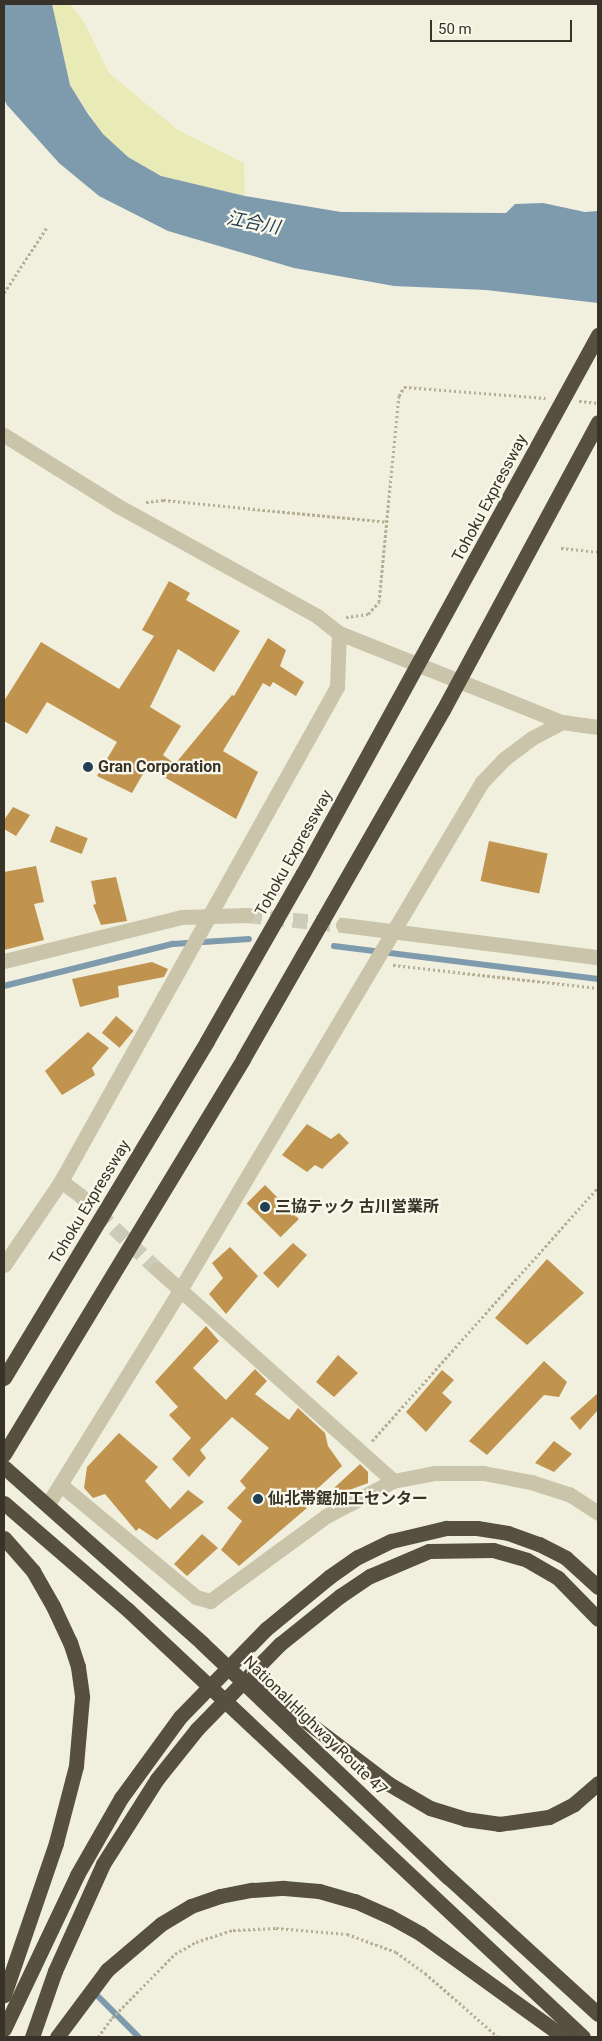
<!DOCTYPE html>
<html>
<head>
<meta charset="utf-8">
<style>
  body { margin:0 }
  #map { position:relative; width:602px; height:2041px; overflow:hidden; background:#f1f0de; font-family:Roboto,"Noto Sans JP",sans-serif }
  div>[style] { position:absolute }
  .sand>* { inset:0; background:#e9ebb7 }
  .water>* { inset:0; background:#7e9aad }
  .stream>* { height:5.5px; margin:-2.75px; padding:0 2.75px; transform-origin:2.75px; border-radius:2.75px; background:#7e9aad }
  .building>* { inset:0; background:#c0944e; transform-origin:0 0 }
  .minor-tunnel>* { height:15px; margin-top:-7.5px; transform-origin:0; background:repeating-linear-gradient(90deg,#cccaba 0 15px,transparent 0 23px) }
  .path>* { height:3px; margin-top:-1.5px; transform-origin:0; background:repeating-linear-gradient(90deg,#b5af95 0 2.5px,transparent 0 5px) }
  .minor>* { height:15px; margin:-7.5px; padding:0 7.5px; transform-origin:7.5px; border-radius:7.5px; background:#c9c4aa }
  .highway>* { height:15px; margin:-7.5px; padding:0 7.5px; transform-origin:7.5px; border-radius:7.5px; background:#575041 }
  .dots>* { width:14px; height:14px; translate:-50% -50%; box-sizing:border-box; border:2px solid #f9f8ea; border-radius:50% }
  span { translate:-50% -50%; white-space:nowrap; text-align:center; line-height:1.15; -webkit-text-stroke:4.5px #f9f8ea; paint-order:stroke }
  .street-label { font-size:16px; color:#373329 }
  .poi-label { font-size:16px; color:#373329; font-weight:700 }
  .left { translate:0 -50%; text-align:left }
  .water-label { font-size:18px; color:#213f57; font-style:italic }
  .frame { position:absolute; inset:0; border:5px solid #373329; pointer-events:none }
  .scale { position:absolute; left:430px; top:20px; width:142px; height:22px; box-sizing:border-box; border:2px solid #373329; border-top:0; padding-left:6px; font-size:15px; line-height:18px; white-space:nowrap; color:#373329; -webkit-text-stroke:4px #f9f8ea; paint-order:stroke }
</style>
</head>
<body>
<div id="map">
  <div class="sand">
    <i style="clip-path:polygon(52px 4px,70px 4px,84px 22px,109px 73px,178px 130px,244px 163px,245px 196px,161px 176px,128px 157px,103px 135px,70px 85px)"></i>
  </div>
  <div class="water">
    <i style="clip-path:polygon(4px 4px,52px 4px,70px 85px,88px 114px,103px 134px,128px 157px,161px 176px,245px 196px,341px 212px,506px 213px,515px 204px,543px 203px,585px 212px,598px 211px,598px 303px,486px 290px,394px 286px,294px 268px,168px 231px,99px 196px,59px 163px,7px 105px,4px 99px)"></i>
  </div>
  <div class="stream">
    <i style="left:334px;top:946px;width:266px;rotate:7.1deg"></i>
    <i style="left:4px;top:986px;width:174px;rotate:-14deg"></i>
    <i style="left:173px;top:944px;width:76px;rotate:-3.8deg"></i>
    <i style="left:99px;top:1997px;width:57px;rotate:45deg"></i>
  </div>
  <div class="building">
    <i style="clip-path:polygon(169px 581px,190px 593px,186px 600px,240px 631px,214px 672px,178px 649px,150px 707px,181px 726px,163px 755px,175px 764px,232px 695px,234px 696px,268px 638px,286px 650px,280px 666px,304px 682px,296px 696px,273px 682px,270px 687px,263px 683px,223px 751px,258px 772px,236px 819px,147px 767px,132px 793px,97px 776px,117px 742px,47px 702px,27px 734px,4px 721px,4px 701px,41px 642px,119px 689px,154px 636px,142px 630px)"></i>
    <i style="clip-path:polygon(13px 807px,30px 815px,16px 836px,4px 829px,4px 820px)"></i>
    <i style="left:56px;top:826px;width:34px;height:17px;rotate:21deg"></i>
    <i style="left:489px;top:841px;width:60px;height:41px;rotate:12deg"></i>
    <i style="clip-path:polygon(36px 866px,44px 902px,34px 904px,44px 940px,4px 950px,4px 872px)"></i>
    <i style="clip-path:polygon(116px 877px,127px 921px,101px 925px,93px 905px,96px 904px,91px 881px)"></i>
    <i style="clip-path:polygon(152px 962px,168px 969px,164px 977px,118px 986px,119px 997px,80px 1007px,72px 979px)"></i>
    <i style="left:116px;top:1016px;width:23px;height:22px;rotate:40deg"></i>
    <i style="clip-path:polygon(88px 1032px,109px 1048px,92px 1068px,95px 1075px,62px 1095px,45px 1071px)"></i>
    <i style="clip-path:polygon(307px 1124px,331px 1139px,339px 1133px,349px 1143px,322px 1169px,315px 1165px,307px 1172px,282px 1155px)"></i>
    <i style="left:265px;top:1185px;width:48px;height:26px;rotate:45deg"></i>
    <i style="clip-path:polygon(293px 1243px,307px 1255px,278px 1288px,263px 1273px)"></i>
    <i style="clip-path:polygon(230px 1247px,258px 1276px,226px 1314px,209px 1294px,223px 1278px,212px 1263px)"></i>
    <i style="clip-path:polygon(547px 1259px,584px 1293px,527px 1345px,495px 1318px)"></i>
    <i style="clip-path:polygon(206px 1326px,219px 1341px,193px 1368px,226px 1400px,255px 1369px,267px 1381px,255px 1394px,289px 1420px,298px 1408px,325px 1433px,328px 1446px,342px 1466px,302px 1503px,307px 1508px,239px 1566px,221px 1550px,242px 1521px,227px 1508px,246px 1488px,240px 1481px,269px 1448px,232px 1417px,200px 1450px,206px 1458px,189px 1477px,172px 1459px,191px 1438px,169px 1415px,178px 1407px,155px 1382px)"></i>
    <i style="clip-path:polygon(338px 1355px,358px 1373px,334px 1397px,316px 1382px)"></i>
    <i style="clip-path:polygon(544px 1361px,567px 1382px,559px 1397px,544px 1395px,487px 1455px,469px 1441px)"></i>
    <i style="clip-path:polygon(442px 1370px,454px 1380px,442px 1393px,452px 1402px,426px 1432px,406px 1412px)"></i>
    <i style="clip-path:polygon(598px 1393px,598px 1410px,580px 1430px,570px 1418px)"></i>
    <i style="clip-path:polygon(119px 1433px,158px 1467px,145px 1481px,170px 1509px,188px 1490px,204px 1502px,157px 1540px,139px 1528px,136px 1531px,105px 1494px,93px 1498px,84px 1488px,87px 1467px)"></i>
    <i style="clip-path:polygon(554px 1441px,572px 1454px,554px 1472px,535px 1463px)"></i>
    <i style="clip-path:polygon(360px 1464px,368px 1472px,368px 1483px,320px 1501px)"></i>
    <i style="clip-path:polygon(202px 1534px,218px 1548px,187px 1576px,174px 1564px)"></i>
  </div>
  <div class="minor-tunnel">
    <i style="left:247px;top:915px;width:97px;rotate:5.9deg"></i>
    <i style="left:81px;top:1196px;width:105px;rotate:43.8deg"></i>
  </div>
  <div class="path">
    <i style="left:4px;top:293px;width:79px;rotate:-56.9deg"></i>
    <i style="left:579px;top:401px;width:19px;rotate:6deg"></i>
    <i style="left:146px;top:502px;width:17px;rotate:-7deg"></i>
    <i style="left:163px;top:500px;width:224px;rotate:5.6deg"></i>
    <i style="left:561px;top:548px;width:37px;rotate:6deg"></i>
    <i style="left:346px;top:617px;width:22px;rotate:-8deg"></i>
    <i style="left:368px;top:614px;width:16px;rotate:-47deg"></i>
    <i style="left:379px;top:602px;width:207px;rotate:-84.5deg"></i>
    <i style="left:399px;top:396px;width:10px;rotate:-61deg"></i>
    <i style="left:404px;top:387px;width:142px;rotate:4.4deg"></i>
    <i style="left:393px;top:965px;width:206px;rotate:6.4deg"></i>
    <i style="left:372px;top:1441px;width:340px;rotate:-48.3deg"></i>
    <i style="left:98px;top:2037px;width:24px;rotate:-54deg"></i>
    <i style="left:112px;top:2018px;width:90px;rotate:-45.5deg"></i>
    <i style="left:175px;top:1954px;width:24px;rotate:-30deg"></i>
    <i style="left:196px;top:1942px;width:39px;rotate:-18deg"></i>
    <i style="left:233px;top:1930px;width:43px;rotate:-2.7deg"></i>
    <i style="left:276px;top:1928px;width:71px;rotate:4.8deg"></i>
    <i style="left:347px;top:1934px;width:52px;rotate:20.2deg"></i>
    <i style="left:396px;top:1952px;width:36px;rotate:36deg"></i>
    <i style="left:425px;top:1973px;width:97px;rotate:41.2deg"></i>
  </div>
  <div class="minor">
    <i style="left:4px;top:435px;width:134px;rotate:31.9deg"></i>
    <i style="left:118px;top:506px;width:227px;rotate:28.9deg"></i>
    <i style="left:317px;top:616px;width:28px;rotate:38deg"></i>
    <i style="left:339px;top:633px;width:240px;rotate:21.8deg"></i>
    <i style="left:562px;top:722px;width:36px;rotate:8deg"></i>
    <i style="left:343px;top:925px;width:257px;rotate:7.2deg"></i>
    <i style="left:4px;top:961px;width:183px;rotate:-13.9deg"></i>
    <i style="left:182px;top:917px;width:65px;rotate:-1.8deg"></i>
    <i style="left:61px;top:1181px;width:25px;rotate:37deg"></i>
    <i style="left:4px;top:1265px;width:102px;rotate:-55.8deg"></i>
    <i style="left:61px;top:1181px;width:566px;rotate:-60.81deg"></i>
    <i style="left:337px;top:687px;width:54px;rotate:-87.9deg"></i>
    <i style="left:157px;top:1269px;width:317px;rotate:41.9deg"></i>
    <i style="left:61px;top:1485px;width:175px;rotate:39.7deg"></i>
    <i style="left:196px;top:1597px;width:15px;rotate:16deg"></i>
    <i style="left:210px;top:1601px;width:144px;rotate:-36.2deg"></i>
    <i style="left:326px;top:1516px;width:76px;rotate:-27.6deg"></i>
    <i style="left:393px;top:1481px;width:43px;rotate:-10.8deg"></i>
    <i style="left:435px;top:1473px;width:48px"></i>
    <i style="left:483px;top:1473px;width:49px;rotate:10.6deg"></i>
    <i style="left:531px;top:1482px;width:40px;rotate:18deg"></i>
    <i style="left:569px;top:1494px;width:35px;rotate:33deg"></i>
    <i style="left:48px;top:1504px;width:251px;rotate:-58.3deg"></i>
    <i style="left:180px;top:1290px;width:591px;rotate:-59.27deg"></i>
    <i style="left:482px;top:782px;width:32px;rotate:-46deg"></i>
    <i style="left:504px;top:759px;width:35px;rotate:-37deg"></i>
    <i style="left:532px;top:738px;width:34px;rotate:-28deg"></i>
  </div>
  <div class="highway">
    <i style="left:4px;top:1378px;width:393px;rotate:-58.9deg"></i>
    <i style="left:207px;top:1041px;width:193px;rotate:-60.3deg"></i>
    <i style="left:303px;top:873px;width:614px;rotate:-61.26deg"></i>
    <i style="left:4px;top:1454px;width:462px;rotate:-58.8deg"></i>
    <i style="left:243px;top:1059px;width:402px;rotate:-60.2deg"></i>
    <i style="left:443px;top:710px;width:327px;rotate:-61.7deg"></i>
    <i style="left:4px;top:1467px;width:265px;rotate:41.6deg"></i>
    <i style="left:202px;top:1643px;width:340px;rotate:43.6deg"></i>
    <i style="left:448px;top:1877px;width:203px;rotate:42.4deg"></i>
    <i style="left:4px;top:1503px;width:164px;rotate:40.8deg"></i>
    <i style="left:128px;top:1610px;width:624px;rotate:43.18deg"></i>
    <i style="left:4px;top:1538px;width:44px;rotate:48.7deg"></i>
    <i style="left:33px;top:1571px;width:40px;rotate:60.3deg"></i>
    <i style="left:53px;top:1606px;width:40px;rotate:65deg"></i>
    <i style="left:70px;top:1642px;width:26px;rotate:72deg"></i>
    <i style="left:78px;top:1667px;width:30px;rotate:82deg"></i>
    <i style="left:82px;top:1697px;width:69px;rotate:95deg"></i>
    <i style="left:76px;top:1766px;width:80px;rotate:104.6deg"></i>
    <i style="left:56px;top:1843px;width:161px;rotate:108.9deg"></i>
    <i style="left:257px;top:1684px;width:166px;rotate:37.1deg"></i>
    <i style="left:389px;top:1784px;width:48px;rotate:30.3deg"></i>
    <i style="left:430px;top:1808px;width:37px;rotate:17deg"></i>
    <i style="left:465px;top:1819px;width:34px;rotate:8deg"></i>
    <i style="left:499px;top:1824px;width:50px;rotate:-8deg"></i>
    <i style="left:549px;top:1817px;width:28px;rotate:-27deg"></i>
    <i style="left:574px;top:1804px;width:32px;rotate:-41deg"></i>
    <i style="left:4px;top:2029px;width:170px;rotate:-64.6deg"></i>
    <i style="left:77px;top:1875px;width:89px;rotate:-60.3deg"></i>
    <i style="left:121px;top:1798px;width:100px;rotate:-53.9deg"></i>
    <i style="left:180px;top:1717px;width:123px;rotate:-45.7deg"></i>
    <i style="left:266px;top:1629px;width:82px;rotate:-39.5deg"></i>
    <i style="left:329px;top:1577px;width:35px;rotate:-35deg"></i>
    <i style="left:358px;top:1557px;width:37px;rotate:-26deg"></i>
    <i style="left:391px;top:1541px;width:57px;rotate:-13.3deg"></i>
    <i style="left:446px;top:1528px;width:31px"></i>
    <i style="left:477px;top:1528px;width:31px;rotate:9deg"></i>
    <i style="left:508px;top:1533px;width:33px;rotate:20deg"></i>
    <i style="left:539px;top:1544px;width:30px;rotate:27deg"></i>
    <i style="left:566px;top:1558px;width:43px;rotate:42.2deg"></i>
    <i style="left:32px;top:2037px;width:70px;rotate:-70.8deg"></i>
    <i style="left:55px;top:1971px;width:117px;rotate:-65.8deg"></i>
    <i style="left:103px;top:1864px;width:101px;rotate:-57.6deg"></i>
    <i style="left:157px;top:1779px;width:64px;rotate:-51.3deg"></i>
    <i style="left:197px;top:1729px;width:119px;rotate:-45.7deg"></i>
    <i style="left:280px;top:1644px;width:77px;rotate:-38.7deg"></i>
    <i style="left:340px;top:1596px;width:36px;rotate:-34deg"></i>
    <i style="left:370px;top:1576px;width:64px;rotate:-23deg"></i>
    <i style="left:429px;top:1551px;width:64px;rotate:-0.9deg"></i>
    <i style="left:493px;top:1550px;width:35px;rotate:16deg"></i>
    <i style="left:527px;top:1560px;width:36px;rotate:30deg"></i>
    <i style="left:558px;top:1578px;width:57px;rotate:45.7deg"></i>
    <i style="left:57px;top:2037px;width:84px;rotate:-53.3deg"></i>
    <i style="left:107px;top:1970px;width:71px;rotate:-40.4deg"></i>
    <i style="left:161px;top:1924px;width:35px;rotate:-31deg"></i>
    <i style="left:191px;top:1906px;width:31px;rotate:-19deg"></i>
    <i style="left:220px;top:1896px;width:33px;rotate:-11deg"></i>
    <i style="left:252px;top:1890px;width:32px;rotate:-4deg"></i>
    <i style="left:284px;top:1888px;width:35px;rotate:5deg"></i>
    <i style="left:319px;top:1891px;width:37px;rotate:16deg"></i>
    <i style="left:355px;top:1901px;width:37px;rotate:24deg"></i>
    <i style="left:389px;top:1916px;width:37px;rotate:29deg"></i>
    <i style="left:421px;top:1934px;width:176px;rotate:35.8deg"></i>
  </div>
  <div class="dots">
    <i style="left:88px;top:767px;background:#213f57"></i>
    <i style="left:265px;top:1207px;background:#213f57"></i>
    <i style="left:258px;top:1499px;background:#213f57"></i>
  </div>
  <div class="street-label">
    <span style="left:490px;top:498px;rotate:-62deg">Tohoku Expressway</span>
    <span style="left:294px;top:853px;rotate:-61deg">Tohoku Expressway</span>
    <span style="left:90px;top:1202px;rotate:-59deg">Tohoku Expressway</span>
    <span style="left:315px;top:1726px;rotate:44deg">National Highway Route 47</span>
  </div>
  <div class="poi-label">
    <span class="left" style="left:98px;top:767px">Gran Corporation</span>
    <span class="left" style="left:275px;top:1207px">三協テック 古川営業所</span>
    <span class="left" style="left:268px;top:1499px">仙北帯鋸加工センター</span>
  </div>
  <div class="water-label">
    <span style="left:253px;top:223px;rotate:11deg">江合川</span>
  </div>
  <div class="frame"></div>
  <div class="scale">50 m</div>
</div>
</body>
</html>
